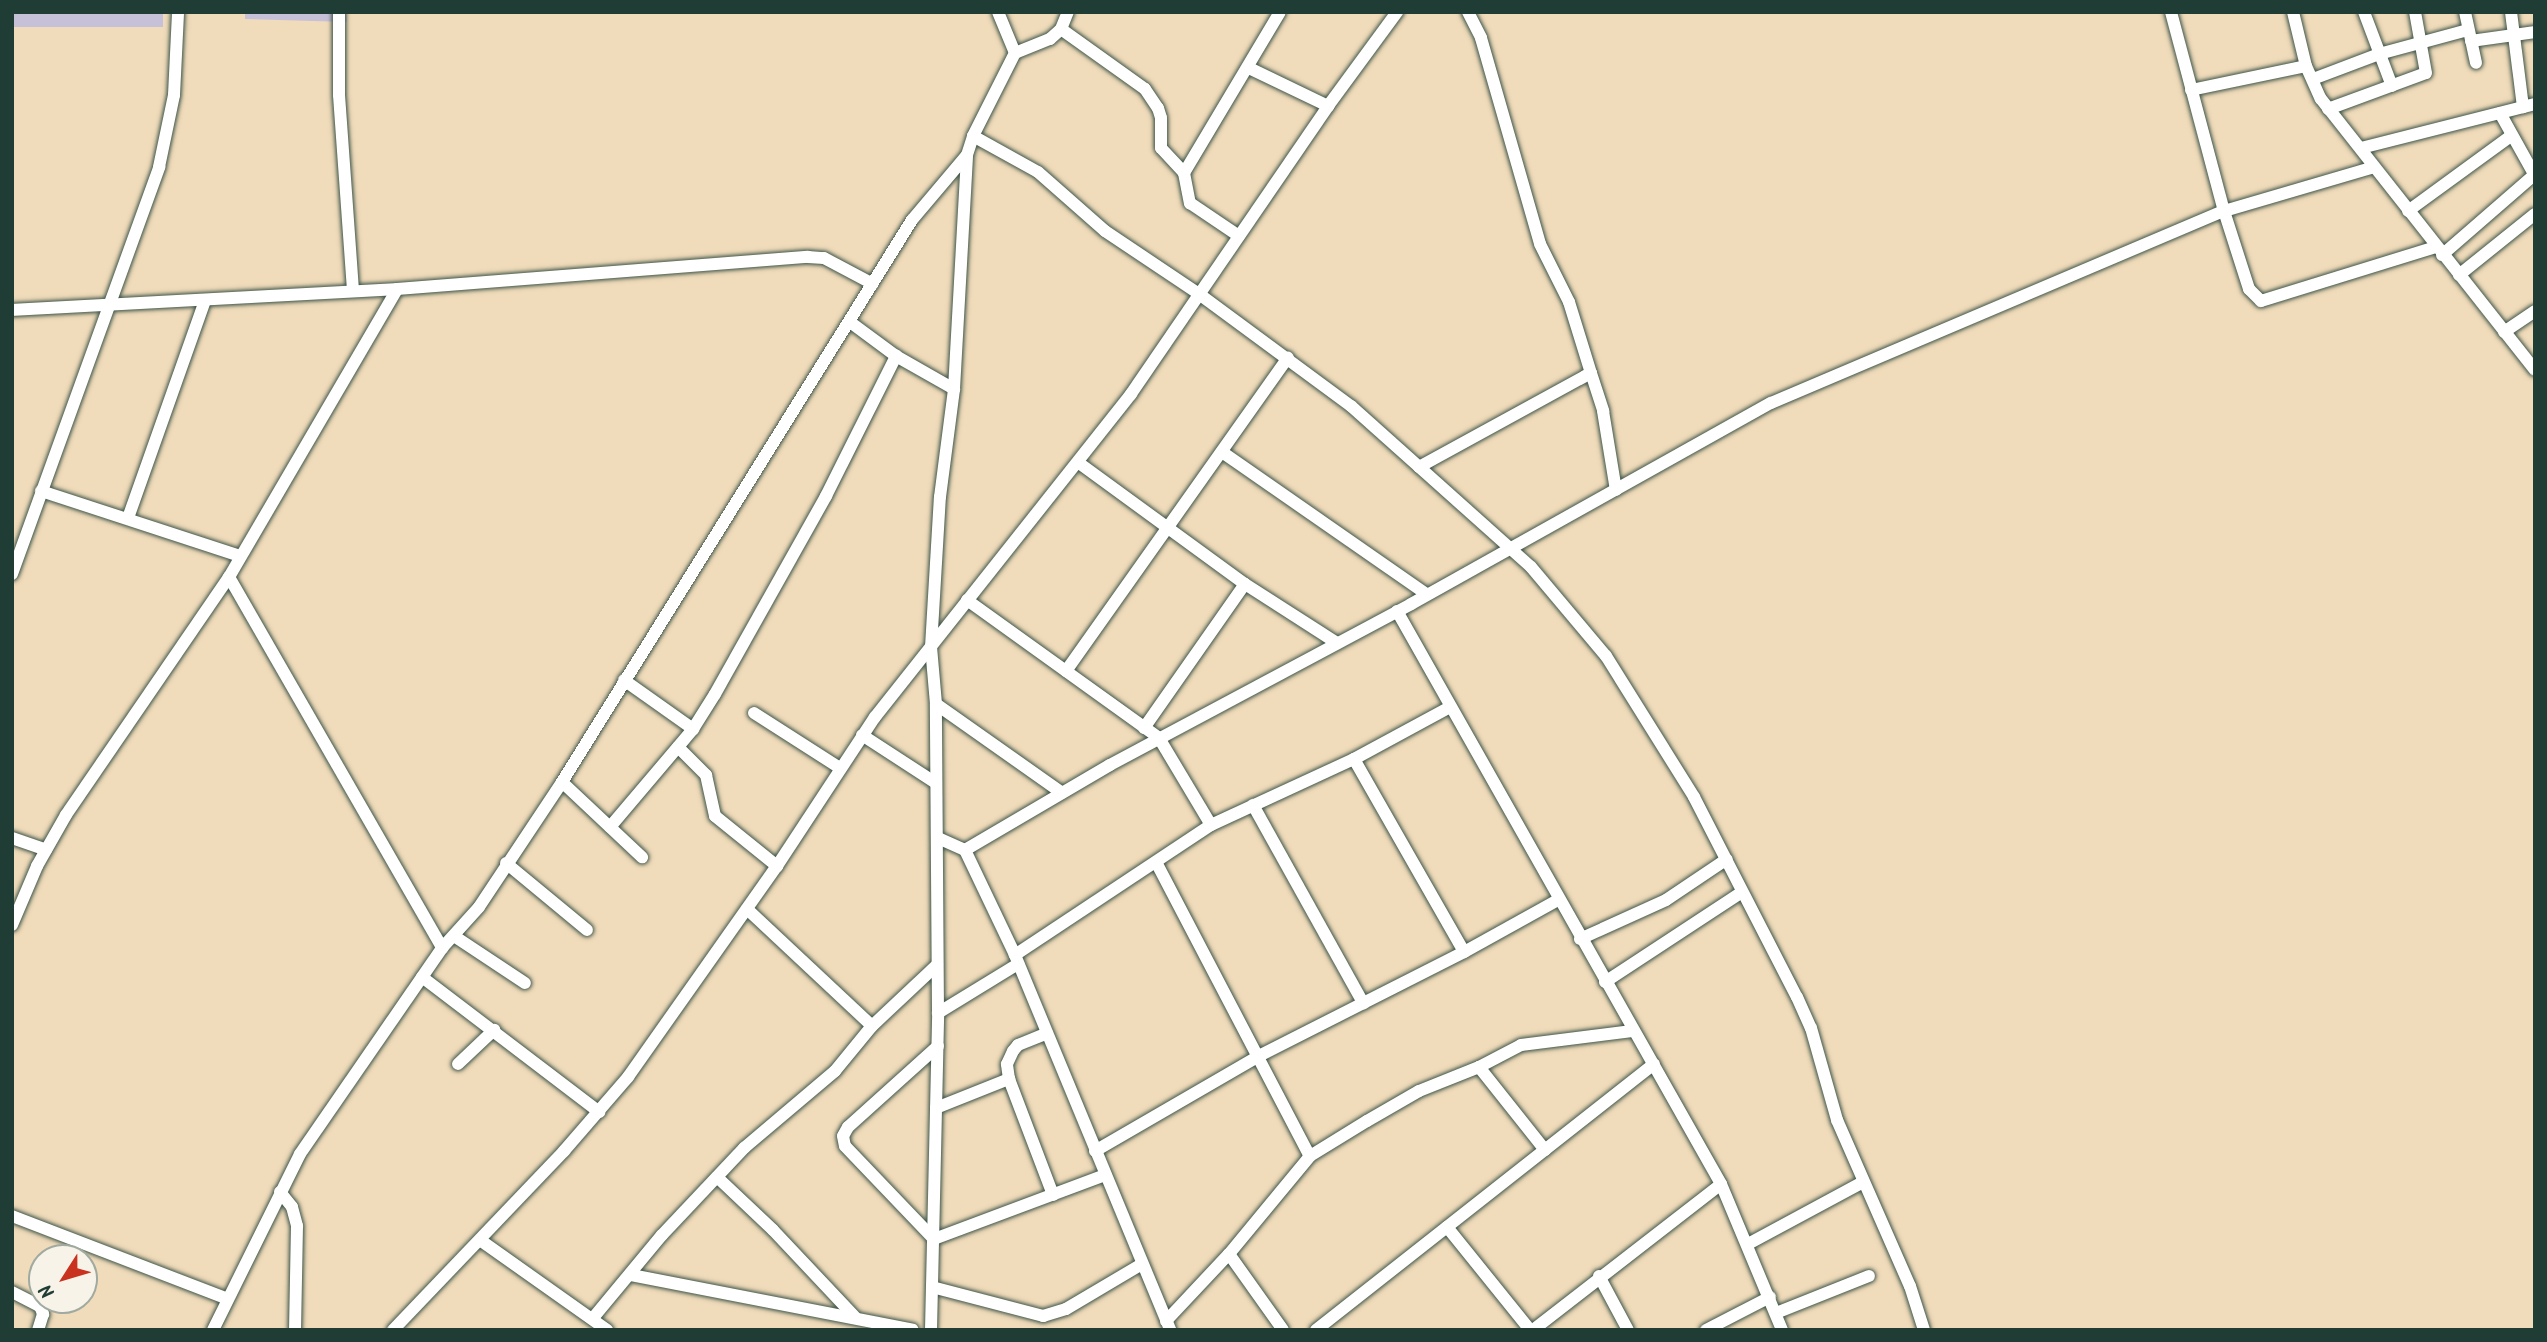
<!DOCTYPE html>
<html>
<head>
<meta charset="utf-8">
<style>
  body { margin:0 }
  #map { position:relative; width:2547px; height:1342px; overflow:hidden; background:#f0dbba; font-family:Kalam,sans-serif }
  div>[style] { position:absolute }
  .industrial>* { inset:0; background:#c6c0d9; transform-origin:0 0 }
  .roads { filter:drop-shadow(0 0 2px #3e5548) drop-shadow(0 0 2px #3e5548) }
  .street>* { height:12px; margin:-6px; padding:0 6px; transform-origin:6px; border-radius:6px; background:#fff }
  span { translate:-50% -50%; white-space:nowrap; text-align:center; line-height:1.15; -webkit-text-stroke:7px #f7f3e8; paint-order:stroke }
  .frame { position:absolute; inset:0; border:14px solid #1f3d34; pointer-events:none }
  .north { position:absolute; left:28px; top:1244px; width:70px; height:70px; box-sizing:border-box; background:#f7f3e8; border:2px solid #a1aaa0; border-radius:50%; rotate:233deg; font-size:19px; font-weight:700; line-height:28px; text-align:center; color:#1f3d34 }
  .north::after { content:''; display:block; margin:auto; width:24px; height:32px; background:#c8321e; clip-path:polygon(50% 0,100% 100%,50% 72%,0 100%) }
</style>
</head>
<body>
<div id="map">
  <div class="industrial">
    <i style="left:12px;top:12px;width:151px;height:15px"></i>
    <i style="clip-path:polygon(245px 12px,346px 12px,347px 22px,245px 19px)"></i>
  </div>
  <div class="roads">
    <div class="street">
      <i style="left:339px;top:12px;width:83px;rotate:90deg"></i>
      <i style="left:339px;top:95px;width:196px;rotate:85.9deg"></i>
      <i style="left:1468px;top:12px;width:29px;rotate:63deg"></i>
      <i style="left:1481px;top:38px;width:214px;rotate:74deg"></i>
      <i style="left:1540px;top:244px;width:65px;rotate:63.4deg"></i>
      <i style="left:1569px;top:302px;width:74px;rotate:72.8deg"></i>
      <i style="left:1591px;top:373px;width:40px;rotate:72deg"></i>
      <i style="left:1603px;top:411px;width:80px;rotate:80.7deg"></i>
      <i style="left:2171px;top:12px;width:206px;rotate:75.1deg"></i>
      <i style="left:2224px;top:211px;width:156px;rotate:-16.3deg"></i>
      <i style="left:2293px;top:12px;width:56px;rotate:76.5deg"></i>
      <i style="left:2306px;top:66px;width:36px;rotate:66deg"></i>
      <i style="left:2321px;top:99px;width:345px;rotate:51.7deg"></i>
      <i style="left:2364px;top:12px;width:79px;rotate:69.3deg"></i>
      <i style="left:2465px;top:12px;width:52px;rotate:77.8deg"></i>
      <i style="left:2511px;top:12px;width:96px;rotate:82.8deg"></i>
      <i style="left:1061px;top:29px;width:103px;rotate:35.5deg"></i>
      <i style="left:1145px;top:89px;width:23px;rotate:56deg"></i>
      <i style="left:1158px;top:108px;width:10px;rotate:73deg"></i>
      <i style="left:1161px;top:118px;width:30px;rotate:90deg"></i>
      <i style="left:1161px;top:148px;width:34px;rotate:47deg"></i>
      <i style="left:1184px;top:173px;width:31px;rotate:79deg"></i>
      <i style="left:1190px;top:203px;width:59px;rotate:34deg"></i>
      <i style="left:2471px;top:41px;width:65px;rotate:-8deg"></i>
      <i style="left:1015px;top:53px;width:38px;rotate:-22deg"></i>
      <i style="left:1050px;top:39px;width:15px;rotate:-42deg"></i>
      <i style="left:1061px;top:29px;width:18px;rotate:-68deg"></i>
      <i style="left:1249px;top:68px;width:88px;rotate:25.7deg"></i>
      <i style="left:2313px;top:79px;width:71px;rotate:-20.7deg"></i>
      <i style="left:2379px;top:54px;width:92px;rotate:-15.1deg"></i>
      <i style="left:2191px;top:90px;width:117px;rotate:-11.8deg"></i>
      <i style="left:2328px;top:109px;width:104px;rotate:-20.2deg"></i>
      <i style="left:2426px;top:73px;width:62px;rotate:-100.2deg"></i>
      <i style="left:2500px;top:113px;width:72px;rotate:60.9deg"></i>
      <i style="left:973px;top:136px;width:74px;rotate:29deg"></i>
      <i style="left:1038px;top:172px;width:89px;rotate:41.4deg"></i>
      <i style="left:1105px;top:231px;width:113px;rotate:33.8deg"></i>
      <i style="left:1199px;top:294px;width:189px;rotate:36.4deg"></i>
      <i style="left:1351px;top:406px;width:241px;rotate:41.8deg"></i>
      <i style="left:1531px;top:567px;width:116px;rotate:49.9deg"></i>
      <i style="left:1606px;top:656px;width:166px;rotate:58deg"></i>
      <i style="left:1694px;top:797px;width:225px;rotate:62.8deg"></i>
      <i style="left:1797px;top:997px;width:34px;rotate:66deg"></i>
      <i style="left:1811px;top:1028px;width:96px;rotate:74.2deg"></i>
      <i style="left:1837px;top:1120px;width:181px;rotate:66.3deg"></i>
      <i style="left:1910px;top:1286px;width:46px;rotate:72.3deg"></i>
      <i style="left:2361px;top:148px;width:179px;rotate:-14.2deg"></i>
      <i style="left:1184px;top:173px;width:187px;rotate:-59.2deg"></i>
      <i style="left:2408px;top:211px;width:127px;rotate:-36.1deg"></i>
      <i style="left:2442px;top:255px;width:122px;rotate:-41deg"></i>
      <i style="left:2459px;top:275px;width:97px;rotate:-38.8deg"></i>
      <i style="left:12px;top:310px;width:386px;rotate:-3.1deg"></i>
      <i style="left:397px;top:289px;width:412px;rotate:-4.5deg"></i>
      <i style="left:808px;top:257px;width:16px;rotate:4deg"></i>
      <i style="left:824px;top:258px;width:55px;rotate:28deg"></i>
      <i style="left:850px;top:322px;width:57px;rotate:36.5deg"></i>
      <i style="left:896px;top:356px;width:67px;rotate:29.6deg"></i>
      <i style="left:2504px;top:332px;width:37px;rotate:-34deg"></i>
      <i style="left:1222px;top:452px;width:249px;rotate:34.8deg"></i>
      <i style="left:1079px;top:463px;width:205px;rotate:36.1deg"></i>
      <i style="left:1245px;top:584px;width:109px;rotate:32.7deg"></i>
      <i style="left:1419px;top:467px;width:196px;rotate:-28.7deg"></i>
      <i style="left:41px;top:491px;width:209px;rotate:18.1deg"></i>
      <i style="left:128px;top:518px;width:231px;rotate:-70.5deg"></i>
      <i style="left:12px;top:574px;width:433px;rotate:-70.1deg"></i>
      <i style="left:159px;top:167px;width:74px;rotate:-78.2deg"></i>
      <i style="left:174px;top:95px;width:83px;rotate:-87.2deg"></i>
      <i style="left:229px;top:577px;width:428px;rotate:60.1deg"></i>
      <i style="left:967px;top:600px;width:236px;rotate:35.7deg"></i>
      <i style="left:1159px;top:738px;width:101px;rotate:59.1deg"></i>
      <i style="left:1397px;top:611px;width:658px;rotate:60.51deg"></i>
      <i style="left:1721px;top:1184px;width:158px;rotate:67.3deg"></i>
      <i style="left:1066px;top:671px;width:384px;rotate:-54.7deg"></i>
      <i style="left:624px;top:680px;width:85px;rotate:35.4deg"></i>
      <i style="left:936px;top:704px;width:154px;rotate:35.2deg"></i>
      <i style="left:754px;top:713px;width:102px;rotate:32.6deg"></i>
      <i style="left:1144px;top:728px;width:176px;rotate:-55deg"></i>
      <i style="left:862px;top:735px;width:88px;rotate:33deg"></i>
      <i style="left:678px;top:747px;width:40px;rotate:45deg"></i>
      <i style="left:706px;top:775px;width:42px;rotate:77.6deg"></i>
      <i style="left:715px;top:816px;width:80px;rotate:38.9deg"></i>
      <i style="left:1354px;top:759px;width:222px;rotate:60.3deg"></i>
      <i style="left:562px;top:782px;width:110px;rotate:43.2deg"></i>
      <i style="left:1253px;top:805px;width:227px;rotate:60.9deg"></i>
      <i style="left:610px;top:827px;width:128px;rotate:-49.7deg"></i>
      <i style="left:693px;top:729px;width:41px;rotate:-57.8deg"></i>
      <i style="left:715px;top:694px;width:227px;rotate:-60.7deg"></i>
      <i style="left:826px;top:496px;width:157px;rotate:-63.4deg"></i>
      <i style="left:12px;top:838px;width:36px;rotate:19deg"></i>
      <i style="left:938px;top:838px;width:30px;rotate:24deg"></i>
      <i style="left:965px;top:850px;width:168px;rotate:-30.4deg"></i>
      <i style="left:1110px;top:765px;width:341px;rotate:-28.1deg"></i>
      <i style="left:1411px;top:604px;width:412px;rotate:-29.2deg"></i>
      <i style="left:1771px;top:403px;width:492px;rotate:-23deg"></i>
      <i style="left:2224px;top:211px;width:82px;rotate:72.2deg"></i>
      <i style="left:2249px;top:289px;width:17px;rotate:45deg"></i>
      <i style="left:2261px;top:301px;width:182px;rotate:-17.2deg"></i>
      <i style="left:965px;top:850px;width:116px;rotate:64.5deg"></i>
      <i style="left:1015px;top:955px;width:406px;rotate:67.5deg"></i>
      <i style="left:1156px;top:862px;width:332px;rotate:62.4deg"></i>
      <i style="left:506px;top:863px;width:105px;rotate:39.6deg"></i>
      <i style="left:747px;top:909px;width:171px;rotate:43.1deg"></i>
      <i style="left:12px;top:925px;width:64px;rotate:-67deg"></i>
      <i style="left:37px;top:866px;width:59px;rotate:-60.4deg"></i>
      <i style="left:66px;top:815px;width:288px;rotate:-55.6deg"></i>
      <i style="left:229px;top:577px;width:333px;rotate:-59.7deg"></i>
      <i style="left:454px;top:936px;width:85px;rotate:33.5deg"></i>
      <i style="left:1580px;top:939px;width:94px;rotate:-24.4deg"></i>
      <i style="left:1666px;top:900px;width:73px;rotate:-33.9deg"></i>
      <i style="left:1015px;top:955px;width:235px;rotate:-33.6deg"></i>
      <i style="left:1211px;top:825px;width:157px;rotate:-24.8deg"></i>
      <i style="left:1354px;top:759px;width:109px;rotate:-28.4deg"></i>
      <i style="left:422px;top:977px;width:223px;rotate:37.3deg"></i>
      <i style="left:1605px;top:982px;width:164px;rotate:-33.3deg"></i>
      <i style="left:938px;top:1013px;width:94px;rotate:-31.5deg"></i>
      <i style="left:938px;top:1046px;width:121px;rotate:138deg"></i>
      <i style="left:848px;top:1127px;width:10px;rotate:119deg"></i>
      <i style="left:843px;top:1136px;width:10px;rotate:79deg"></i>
      <i style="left:845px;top:1146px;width:129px;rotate:46.3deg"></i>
      <i style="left:934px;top:1239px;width:183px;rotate:-20.5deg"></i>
      <i style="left:458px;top:1064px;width:50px;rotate:-43.4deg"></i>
      <i style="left:1479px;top:1067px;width:106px;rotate:51.5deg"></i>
      <i style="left:1009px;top:1079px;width:124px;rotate:69.2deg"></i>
      <i style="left:936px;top:1108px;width:79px;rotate:-21.7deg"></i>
      <i style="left:1009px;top:1079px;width:15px;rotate:-98deg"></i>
      <i style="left:1007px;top:1064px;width:14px;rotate:-65deg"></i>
      <i style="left:1013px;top:1051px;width:8px;rotate:-50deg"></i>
      <i style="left:1018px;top:1045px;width:29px;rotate:-22deg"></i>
      <i style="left:1095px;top:1151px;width:187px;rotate:-30.1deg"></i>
      <i style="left:1257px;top:1057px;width:232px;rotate:-26.9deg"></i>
      <i style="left:1464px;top:952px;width:107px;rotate:-29deg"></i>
      <i style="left:717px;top:1177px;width:77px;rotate:43.4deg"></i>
      <i style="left:773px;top:1230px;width:120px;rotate:46.7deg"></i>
      <i style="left:280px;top:1192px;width:19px;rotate:51deg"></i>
      <i style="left:292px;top:1207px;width:20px;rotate:75deg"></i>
      <i style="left:297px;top:1226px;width:104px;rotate:91.1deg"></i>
      <i style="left:12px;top:1216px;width:231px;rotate:21deg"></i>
      <i style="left:1447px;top:1227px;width:132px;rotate:51.1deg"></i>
      <i style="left:480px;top:1240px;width:156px;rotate:35.3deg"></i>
      <i style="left:1748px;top:1244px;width:131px;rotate:-28.3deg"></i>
      <i style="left:1229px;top:1254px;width:93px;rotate:54.6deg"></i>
      <i style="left:631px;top:1275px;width:287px;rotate:11deg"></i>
      <i style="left:1599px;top:1276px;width:61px;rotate:61.8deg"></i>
      <i style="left:932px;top:1287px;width:115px;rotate:14.6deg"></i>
      <i style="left:1043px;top:1316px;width:24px;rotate:-17deg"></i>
      <i style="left:1066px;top:1309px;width:88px;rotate:-30.6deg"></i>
      <i style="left:12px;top:1292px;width:31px;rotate:27deg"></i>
      <i style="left:40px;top:1306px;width:9px;rotate:69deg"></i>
      <i style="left:43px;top:1314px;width:17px;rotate:107deg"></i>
      <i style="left:1776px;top:1313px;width:100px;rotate:-21.7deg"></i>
      <i style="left:593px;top:1318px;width:108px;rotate:-50.3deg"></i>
      <i style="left:662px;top:1235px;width:120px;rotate:-46.7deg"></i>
      <i style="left:744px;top:1148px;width:119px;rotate:-40.2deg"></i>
      <i style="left:835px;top:1071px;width:58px;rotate:-50.6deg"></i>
      <i style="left:872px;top:1026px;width:89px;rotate:-43.2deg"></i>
      <i style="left:1166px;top:1321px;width:92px;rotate:-46.8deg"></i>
      <i style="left:1229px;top:1254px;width:127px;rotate:-50.4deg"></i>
      <i style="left:1310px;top:1156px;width:67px;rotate:-31.6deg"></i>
      <i style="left:1367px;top:1121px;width:60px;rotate:-30deg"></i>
      <i style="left:1419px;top:1091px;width:65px;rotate:-21.8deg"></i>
      <i style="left:1479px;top:1067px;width:47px;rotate:-27.6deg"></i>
      <i style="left:1521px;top:1045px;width:112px;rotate:-7.2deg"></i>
      <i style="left:213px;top:1330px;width:196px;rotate:-63.7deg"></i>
      <i style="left:300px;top:1154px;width:250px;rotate:-55.4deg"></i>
      <i style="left:442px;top:948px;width:55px;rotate:-47.9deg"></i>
      <i style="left:479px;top:907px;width:150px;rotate:-56.4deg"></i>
      <i style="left:562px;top:782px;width:662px;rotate:-58.09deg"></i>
      <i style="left:912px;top:220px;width:85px;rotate:-49.8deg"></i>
      <i style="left:967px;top:155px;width:20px;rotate:-72deg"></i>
      <i style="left:973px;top:136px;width:93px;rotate:-63.2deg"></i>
      <i style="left:1015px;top:53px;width:44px;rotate:-112.5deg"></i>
      <i style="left:393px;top:1330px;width:248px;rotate:-46.3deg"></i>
      <i style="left:564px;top:1151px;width:98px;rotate:-49.1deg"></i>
      <i style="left:628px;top:1077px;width:258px;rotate:-54.8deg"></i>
      <i style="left:777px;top:866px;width:178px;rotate:-56.7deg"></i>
      <i style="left:875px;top:717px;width:412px;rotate:-51.6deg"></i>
      <i style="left:1131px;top:394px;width:349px;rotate:-55.6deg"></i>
      <i style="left:1328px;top:106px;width:117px;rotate:-53.7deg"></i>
      <i style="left:931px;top:1330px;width:317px;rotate:-88.7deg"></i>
      <i style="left:938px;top:1013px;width:309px;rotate:-90.4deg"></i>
      <i style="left:936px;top:704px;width:57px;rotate:-95deg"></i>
      <i style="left:931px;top:647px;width:150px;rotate:-86.6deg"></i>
      <i style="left:940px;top:497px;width:109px;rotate:-82.6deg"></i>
      <i style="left:954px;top:389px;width:234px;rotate:-86.8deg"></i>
      <i style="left:1316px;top:1330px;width:430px;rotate:-38.2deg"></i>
      <i style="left:1533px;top:1330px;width:238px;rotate:-37.8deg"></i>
      <i style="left:1706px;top:1330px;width:72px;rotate:-27.3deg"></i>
    </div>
  </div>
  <div class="frame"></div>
  <div class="north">N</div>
</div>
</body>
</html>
